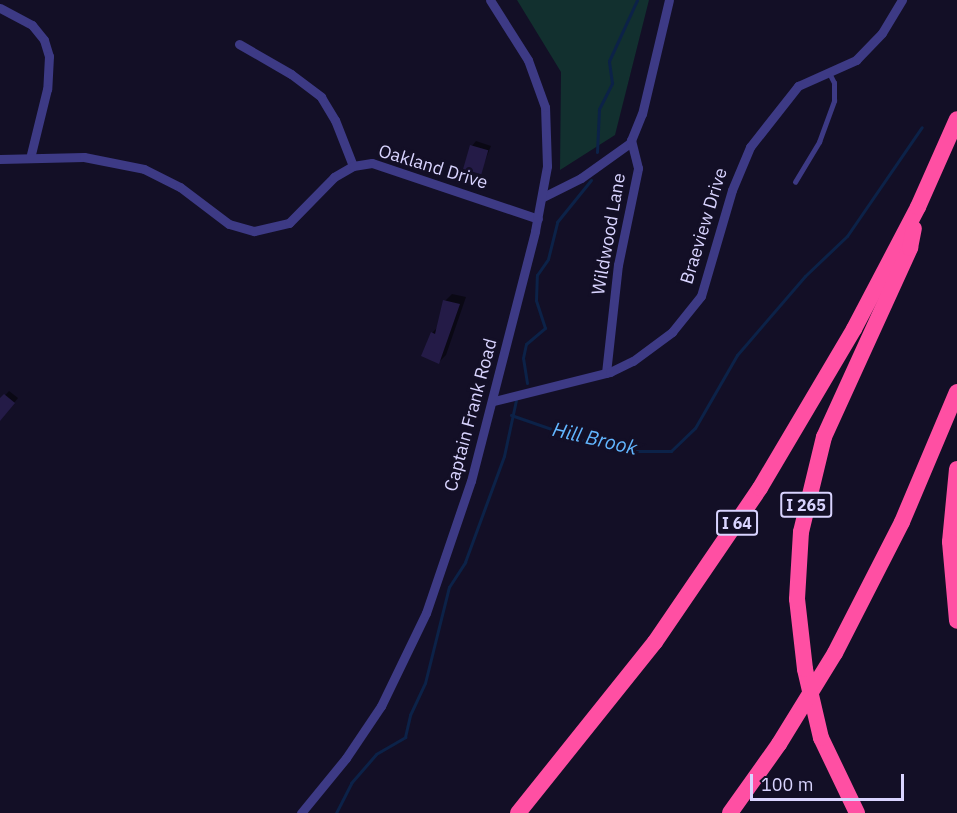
<!DOCTYPE html>
<html>
<head>
<meta charset="utf-8">
<style>
  body { margin:0 }
  #map { position:relative; width:957px; height:813px; overflow:hidden; background:#130f26; font-family:"IBM Plex Sans",sans-serif }
  div>[style] { position:absolute }
  .green>* { inset:0; background:#12302f }
  .shadow>* { inset:0; background:#0007 }
  .stream>* { height:3px; margin:-1.5px; padding:0 1.5px; transform-origin:1.5px; border-radius:1.5px; background:#0c2248 }
  .building>* { inset:0; background:#241b47; transform-origin:0 0 }
  .service>* { height:4.5px; margin:-2.25px; padding:0 2.25px; transform-origin:2.25px; border-radius:2.25px; background:#3d3a85 }
  .minor>* { height:9px; margin:-4.5px; padding:0 4.5px; transform-origin:4.5px; border-radius:4.5px; background:#3d3a85 }
  .motorway>* { height:16px; margin:-8px; padding:0 8px; transform-origin:8px; border-radius:8px; background:#ff4fa3 }
  .motorway-bridge>* { height:16px; margin:-8px; padding:0 8px; transform-origin:8px; border-radius:8px; background:#ff4fa3 }
  span { translate:-50% -50%; white-space:nowrap; text-align:center; line-height:1.15; -webkit-text-stroke:6px #130f26; paint-order:stroke }
  .shield-label span { padding:2px 4px; background:#130f26; border:2px solid; border-radius:4px; -webkit-text-stroke-width:0 }
  .shield-label { font-size:16px; color:#d9d4ff; font-weight:700 }
  .street-label { font-size:18px; color:#d9d4ff }
  .water-label { font-size:20px; color:#62b6ff; font-style:italic }
  .scale { position:absolute; left:750px; top:774px; width:154px; height:27px; box-sizing:border-box; border:3px solid #d9d4ff; border-top:0; padding-left:8px; font-size:18px; line-height:21px; white-space:nowrap; color:#d9d4ff; -webkit-text-stroke:4px #130f26; paint-order:stroke }
</style>
</head>
<body>
<div id="map">
  <div class="green">
    <i style="clip-path:polygon(517px 0,649px 0,615px 135px,560px 170px,561px 72px)"></i>
  </div>
  <div class="shadow">
    <i style="clip-path:polygon(476px 141px,491px 146px,480px 173px,472px 146px)"></i>
    <i style="clip-path:polygon(452px 294px,466px 297px,446px 355px,439px 362px,432px 333px,438px 327px,445px 301px)"></i>
    <i style="clip-path:polygon(9px 391px,18px 398px,0 420px,0 401px)"></i>
  </div>
  <div class="stream">
    <i style="left:597px;top:152px;width:43px;rotate:-87.3deg"></i>
    <i style="left:599px;top:109px;width:29px;rotate:-63deg"></i>
    <i style="left:612px;top:83px;width:22px;rotate:-98deg"></i>
    <i style="left:609px;top:61px;width:67px;rotate:-65.3deg"></i>
    <i style="left:527px;top:383px;width:25px;rotate:-99deg"></i>
    <i style="left:523px;top:358px;width:14px;rotate:-78deg"></i>
    <i style="left:526px;top:344px;width:25px;rotate:-40deg"></i>
    <i style="left:545px;top:328px;width:29px;rotate:-108deg"></i>
    <i style="left:536px;top:300px;width:25px;rotate:-88deg"></i>
    <i style="left:537px;top:275px;width:19px;rotate:-55deg"></i>
    <i style="left:548px;top:259px;width:38px;rotate:-76deg"></i>
    <i style="left:557px;top:222px;width:54px;rotate:-51deg"></i>
    <i style="left:511px;top:415px;width:76px;rotate:19.1deg"></i>
    <i style="left:583px;top:440px;width:49px;rotate:12.9deg"></i>
    <i style="left:631px;top:451px;width:40px"></i>
    <i style="left:671px;top:451px;width:33px;rotate:-44deg"></i>
    <i style="left:695px;top:428px;width:84px;rotate:-60.1deg"></i>
    <i style="left:737px;top:355px;width:104px;rotate:-49.3deg"></i>
    <i style="left:805px;top:276px;width:58px;rotate:-43.6deg"></i>
    <i style="left:847px;top:236px;width:132px;rotate:-55.5deg"></i>
    <i style="left:336px;top:813px;width:34px;rotate:-63deg"></i>
    <i style="left:351px;top:783px;width:38px;rotate:-49deg"></i>
    <i style="left:376px;top:754px;width:34px;rotate:-30deg"></i>
    <i style="left:405px;top:737px;width:23px;rotate:-77deg"></i>
    <i style="left:410px;top:715px;width:35px;rotate:-65deg"></i>
    <i style="left:425px;top:683px;width:99px;rotate:-76deg"></i>
    <i style="left:449px;top:587px;width:30px;rotate:-57deg"></i>
    <i style="left:465px;top:562px;width:113px;rotate:-69.8deg"></i>
    <i style="left:504px;top:456px;width:57px;rotate:-77.9deg"></i>
  </div>
  <div class="building">
    <i style="left:470px;top:145px;width:19px;height:25px;rotate:16deg"></i>
    <i style="clip-path:polygon(443px 300px,460px 304px,439px 364px,421px 356px,431px 332px,435px 334px)"></i>
    <i style="clip-path:polygon(4px 394px,15px 403px,0 421px,0 398px)"></i>
  </div>
  <div class="service">
    <i style="left:795px;top:182px;width:47px;rotate:-59deg"></i>
    <i style="left:819px;top:142px;width:44px;rotate:-69.9deg"></i>
    <i style="left:834px;top:101px;width:18px;rotate:-90deg"></i>
    <i style="left:834px;top:83px;width:9px;rotate:-117deg"></i>
  </div>
  <div class="minor">
    <i style="left:0;top:8px;width:36px;rotate:28deg"></i>
    <i style="left:32px;top:25px;width:19px;rotate:51deg"></i>
    <i style="left:44px;top:40px;width:17px;rotate:73deg"></i>
    <i style="left:49px;top:56px;width:33px;rotate:93deg"></i>
    <i style="left:47px;top:89px;width:71px;rotate:103.8deg"></i>
    <i style="left:239px;top:44px;width:60px;rotate:30deg"></i>
    <i style="left:291px;top:74px;width:38px;rotate:37deg"></i>
    <i style="left:321px;top:97px;width:27px;rotate:59deg"></i>
    <i style="left:335px;top:120px;width:49px;rotate:68.6deg"></i>
    <i style="left:0;top:159px;width:84px;rotate:-1.4deg"></i>
    <i style="left:84px;top:157px;width:61px;rotate:11.3deg"></i>
    <i style="left:144px;top:169px;width:40px;rotate:26.6deg"></i>
    <i style="left:180px;top:187px;width:61px;rotate:37.1deg"></i>
    <i style="left:229px;top:224px;width:26px;rotate:16deg"></i>
    <i style="left:254px;top:231px;width:36px;rotate:-13deg"></i>
    <i style="left:289px;top:223px;width:64px;rotate:-45.6deg"></i>
    <i style="left:334px;top:177px;width:22px;rotate:-30deg"></i>
    <i style="left:353px;top:166px;width:19px;rotate:-9deg"></i>
    <i style="left:372px;top:163px;width:175px;rotate:18.6deg"></i>
    <i style="left:543px;top:197px;width:42px;rotate:-26.6deg"></i>
    <i style="left:581px;top:178px;width:60px;rotate:-35.5deg"></i>
    <i style="left:630px;top:143px;width:31px;rotate:-68deg"></i>
    <i style="left:642px;top:114px;width:117px;rotate:-76.7deg"></i>
    <i style="left:606px;top:373px;width:109px;rotate:-83.7deg"></i>
    <i style="left:618px;top:265px;width:99px;rotate:-78.3deg"></i>
    <i style="left:638px;top:168px;width:29px;rotate:-104deg"></i>
    <i style="left:494px;top:401px;width:120px;rotate:-14deg"></i>
    <i style="left:610px;top:372px;width:25px;rotate:-26deg"></i>
    <i style="left:633px;top:361px;width:49px;rotate:-36.6deg"></i>
    <i style="left:672px;top:332px;width:46px;rotate:-51.1deg"></i>
    <i style="left:701px;top:296px;width:110px;rotate:-73.7deg"></i>
    <i style="left:732px;top:190px;width:47px;rotate:-67.3deg"></i>
    <i style="left:750px;top:147px;width:78px;rotate:-51.8deg"></i>
    <i style="left:798px;top:86px;width:64px;rotate:-24.1deg"></i>
    <i style="left:856px;top:60px;width:37px;rotate:-46deg"></i>
    <i style="left:882px;top:33px;width:39px;rotate:-59deg"></i>
    <i style="left:301px;top:813px;width:71px;rotate:-50.7deg"></i>
    <i style="left:346px;top:758px;width:63px;rotate:-56.1deg"></i>
    <i style="left:381px;top:706px;width:103px;rotate:-64.2deg"></i>
    <i style="left:426px;top:613px;width:139px;rotate:-71.2deg"></i>
    <i style="left:471px;top:481px;width:258px;rotate:-75.6deg"></i>
    <i style="left:535px;top:231px;width:66px;rotate:-79.5deg"></i>
    <i style="left:547px;top:166px;width:59px;rotate:-91.9deg"></i>
    <i style="left:545px;top:107px;width:50px;rotate:-109.9deg"></i>
    <i style="left:528px;top:60px;width:71px;rotate:-122.3deg"></i>
  </div>
  <div class="motorway">
    <i style="left:957px;top:469px;width:73px;rotate:95.5deg"></i>
    <i style="left:950px;top:542px;width:79px;rotate:84.9deg"></i>
    <i style="left:835px;top:653px;width:147px;rotate:-62.9deg"></i>
    <i style="left:902px;top:522px;width:141px;rotate:-67.1deg"></i>
    <i style="left:518px;top:813px;width:219px;rotate:-51.3deg"></i>
    <i style="left:655px;top:642px;width:186px;rotate:-55.7deg"></i>
    <i style="left:760px;top:488px;width:185px;rotate:-59.4deg"></i>
    <i style="left:854px;top:329px;width:138px;rotate:-62.3deg"></i>
    <i style="left:918px;top:207px;width:96px;rotate:-66.1deg"></i>
    <i style="left:730px;top:813px;width:85px;rotate:-54.6deg"></i>
    <i style="left:857px;top:813px;width:83px;rotate:-115.6deg"></i>
    <i style="left:821px;top:738px;width:71px;rotate:-103.1deg"></i>
    <i style="left:805px;top:669px;width:70px;rotate:-96.5deg"></i>
    <i style="left:797px;top:599px;width:67px;rotate:-86.6deg"></i>
    <i style="left:801px;top:532px;width:98px;rotate:-76.4deg"></i>
    <i style="left:824px;top:437px;width:208px;rotate:-65.5deg"></i>
    <i style="left:910px;top:248px;width:20px;rotate:-79deg"></i>
  </div>
  <div class="motorway-bridge">
    <i style="left:779px;top:744px;width:107px;rotate:-58.4deg"></i>
  </div>
  <div class="shield-label">
    <span style="left:806px;top:505px">I 265</span>
    <span style="left:737px;top:523px">I 64</span>
  </div>
  <div class="street-label">
    <span style="left:433px;top:167px;rotate:17deg">Oakland Drive</span>
    <span style="left:704px;top:226px;rotate:-73deg">Braeview Drive</span>
    <span style="left:609px;top:234px;rotate:-80deg">Wildwood Lane</span>
    <span style="left:471px;top:415px;rotate:-75deg">Captain Frank Road</span>
  </div>
  <div class="water-label">
    <span style="left:595px;top:438px;rotate:13deg">Hill Brook</span>
  </div>
  <div class="scale">100 m</div>
</div>
</body>
</html>
